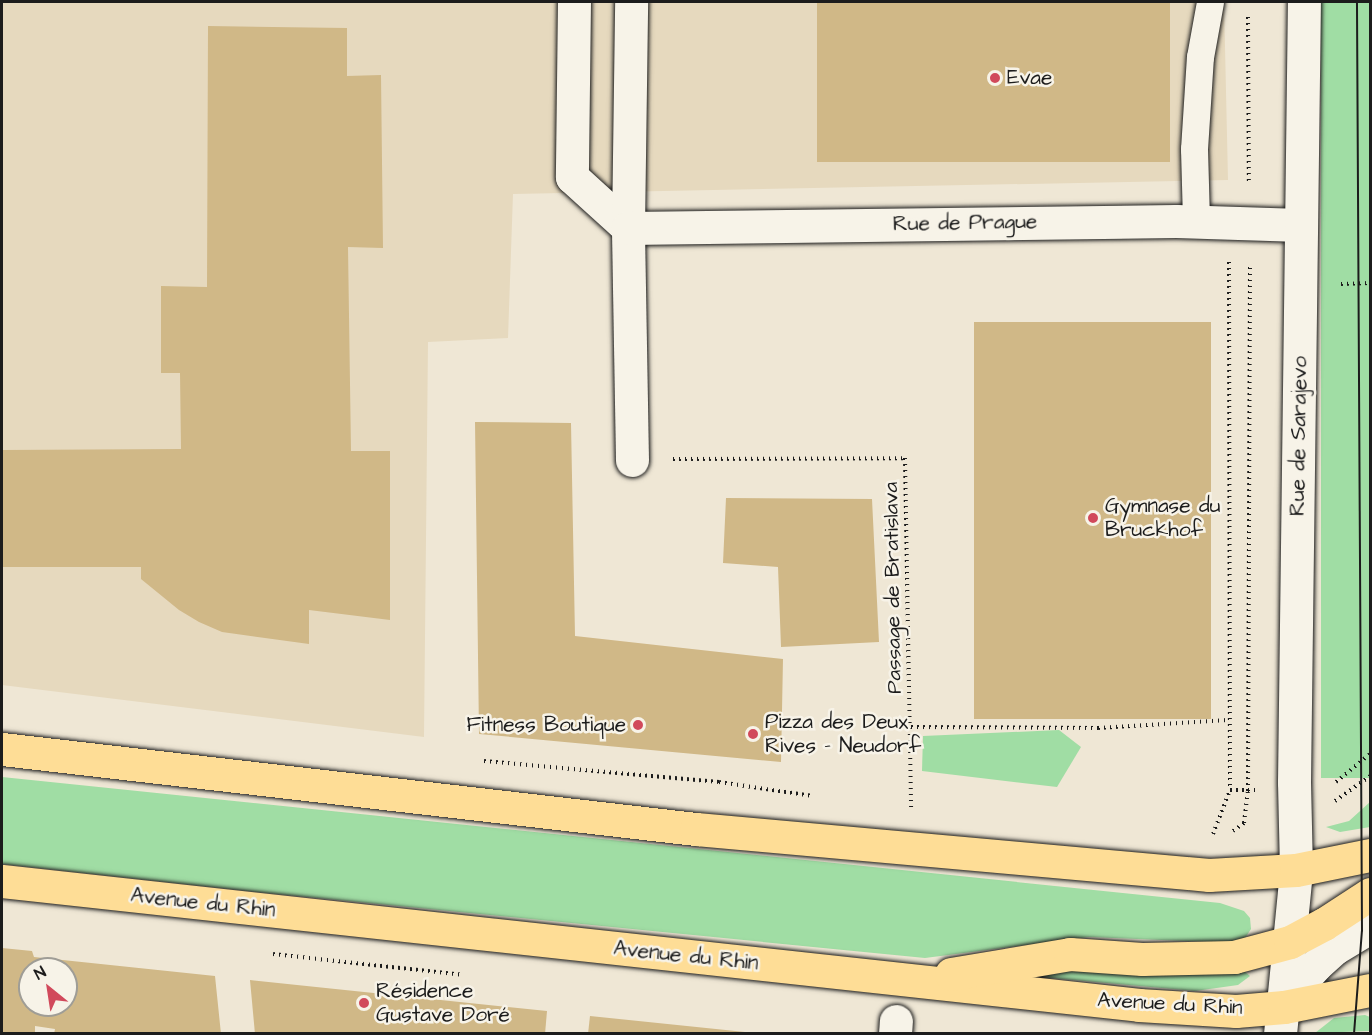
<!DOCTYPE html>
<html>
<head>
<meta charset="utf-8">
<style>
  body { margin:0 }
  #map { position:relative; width:1372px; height:1035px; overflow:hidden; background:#efe7d5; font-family:"Architects Daughter",sans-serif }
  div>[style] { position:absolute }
  .built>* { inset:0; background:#e6d9be }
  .green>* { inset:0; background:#a0dda4; transform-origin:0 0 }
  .building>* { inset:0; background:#d0b887; transform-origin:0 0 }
  .path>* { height:4px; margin-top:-2px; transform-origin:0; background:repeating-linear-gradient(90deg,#1c1c1c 0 1.5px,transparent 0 6px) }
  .roads { filter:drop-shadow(0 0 2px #1c1c1c) drop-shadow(0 0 2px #1c1c1c) }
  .lane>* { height:27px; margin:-13.5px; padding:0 13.5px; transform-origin:13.5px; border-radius:13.5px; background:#f7f3e8 }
  .street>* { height:33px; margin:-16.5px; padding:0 16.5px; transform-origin:16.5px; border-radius:16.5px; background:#f7f3e8 }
  .secondary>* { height:33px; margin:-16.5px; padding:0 16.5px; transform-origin:16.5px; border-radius:16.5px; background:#f7f3e8 }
  .primary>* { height:33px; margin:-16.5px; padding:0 16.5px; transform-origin:16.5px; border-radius:16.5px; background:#fedd96 }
  .tram>* { height:1.5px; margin:-0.75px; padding:0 0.75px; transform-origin:0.75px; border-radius:0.75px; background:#1c1c1c }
  .dots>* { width:16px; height:16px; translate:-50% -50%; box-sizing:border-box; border:3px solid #f7f3e8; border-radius:50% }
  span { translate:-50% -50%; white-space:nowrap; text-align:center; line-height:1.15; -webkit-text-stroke:5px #f7f3e8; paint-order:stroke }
  .poi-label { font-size:21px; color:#1c1c1c }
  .left { translate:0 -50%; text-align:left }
  .right { translate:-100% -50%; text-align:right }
  .street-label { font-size:21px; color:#1c1c1c }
  .frame { position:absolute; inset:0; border:3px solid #1c1c1c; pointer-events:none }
  .north { position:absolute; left:18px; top:957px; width:60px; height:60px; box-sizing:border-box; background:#f7f3e8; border:2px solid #9f9d96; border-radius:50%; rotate:330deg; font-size:16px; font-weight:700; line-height:24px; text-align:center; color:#1c1c1c }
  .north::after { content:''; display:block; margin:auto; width:21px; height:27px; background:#d1495b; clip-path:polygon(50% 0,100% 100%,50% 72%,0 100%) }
</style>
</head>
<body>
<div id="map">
  <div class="built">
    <i style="clip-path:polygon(2px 2px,1224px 2px,1228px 180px,513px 194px,508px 338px,428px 342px,424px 737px,2px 685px)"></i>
  </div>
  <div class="green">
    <i style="left:1321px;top:2px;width:49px;height:776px"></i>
    <i style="clip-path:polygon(1059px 730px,1081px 747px,1057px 787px,922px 771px,923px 736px)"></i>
    <i style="clip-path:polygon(2px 777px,1220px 903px,1244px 911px,1250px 918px,1251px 929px,1245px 938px,1234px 943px,1089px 937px,925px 958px,247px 891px,2px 864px)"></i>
    <i style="clip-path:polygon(1370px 802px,1370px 827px,1340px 832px,1326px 827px,1349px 821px)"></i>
    <i style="clip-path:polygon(1040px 970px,1244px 971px,1250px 976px,1238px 985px,1195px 991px,1040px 977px)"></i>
    <i style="clip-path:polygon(1365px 1015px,1370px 1017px,1370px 1031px,1315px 1033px,1334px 1018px)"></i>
  </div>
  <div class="building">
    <i style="left:817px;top:2px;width:353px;height:160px"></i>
    <i style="clip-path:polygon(208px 26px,347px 28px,347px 76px,381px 75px,383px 248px,348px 247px,351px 451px,390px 451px,390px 620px,309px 610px,309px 644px,222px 632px,199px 622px,179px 610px,141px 579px,141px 567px,2px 567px,2px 450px,181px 449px,180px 373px,161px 373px,161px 286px,207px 287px)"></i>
    <i style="left:974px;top:322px;width:237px;height:397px"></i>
    <i style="clip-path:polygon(475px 422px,571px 423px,575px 636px,783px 659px,781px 762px,479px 734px)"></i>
    <i style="clip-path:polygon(726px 498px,872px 499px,879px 642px,781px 647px,778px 567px,723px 563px)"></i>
    <i style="clip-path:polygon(evenodd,2px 948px,32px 951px,34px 957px,215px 976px,221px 1034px,54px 1034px,55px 1029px,35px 1026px,35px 1034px,2px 1034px,2px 948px,30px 969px,66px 969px,66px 1005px,30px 1005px,30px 969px)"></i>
    <i style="clip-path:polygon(250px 980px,547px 1011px,545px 1034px,255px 1034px)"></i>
    <i style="clip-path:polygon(590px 1016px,745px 1032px,745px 1034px,588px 1034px)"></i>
  </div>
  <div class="path">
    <i style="left:1248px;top:17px;width:166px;rotate:89.7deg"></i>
    <i style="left:1229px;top:262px;width:528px;rotate:89.89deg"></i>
    <i style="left:1230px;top:790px;width:26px"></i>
    <i style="left:1341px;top:284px;width:29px;rotate:-2deg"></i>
    <i style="left:673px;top:459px;width:232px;rotate:-0.2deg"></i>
    <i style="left:905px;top:458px;width:351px;rotate:89deg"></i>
    <i style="left:911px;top:727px;width:187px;rotate:0.3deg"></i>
    <i style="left:1098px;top:728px;width:130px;rotate:-3.5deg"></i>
    <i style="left:484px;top:761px;width:236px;rotate:5.1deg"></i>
    <i style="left:719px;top:782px;width:95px;rotate:8.5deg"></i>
    <i style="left:1336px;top:782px;width:44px;rotate:-39.5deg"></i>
    <i style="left:1335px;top:801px;width:43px;rotate:-35.5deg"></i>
    <i style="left:1233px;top:831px;width:14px;rotate:-36deg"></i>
    <i style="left:1244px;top:823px;width:32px;rotate:-83deg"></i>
    <i style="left:1248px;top:791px;width:528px;rotate:-89.78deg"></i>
    <i style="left:1213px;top:834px;width:47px;rotate:-68.9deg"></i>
    <i style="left:273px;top:954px;width:190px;rotate:6.3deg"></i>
  </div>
  <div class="roads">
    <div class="lane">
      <i style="left:1196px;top:220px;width:71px;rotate:-91.6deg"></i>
      <i style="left:1194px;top:149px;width:92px;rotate:-86.3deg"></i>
      <i style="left:1200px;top:57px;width:56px;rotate:-79.7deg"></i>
    </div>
    <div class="street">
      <i style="left:574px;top:2px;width:175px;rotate:90.7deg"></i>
      <i style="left:572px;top:177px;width:76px;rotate:42.3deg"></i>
      <i style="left:628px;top:228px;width:226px;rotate:-89.2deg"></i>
      <i style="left:632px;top:460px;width:232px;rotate:-91deg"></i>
      <i style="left:628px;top:228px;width:548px;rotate:-0.73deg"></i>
      <i style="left:1176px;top:221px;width:125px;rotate:1.8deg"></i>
      <i style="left:1296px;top:870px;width:88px;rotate:-91.3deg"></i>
      <i style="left:1294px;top:782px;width:780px;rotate:-89.27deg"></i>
      <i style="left:895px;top:1034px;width:13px;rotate:-86deg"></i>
    </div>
    <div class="secondary">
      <i style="left:1285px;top:1006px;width:25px;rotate:-58deg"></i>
      <i style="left:1298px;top:985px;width:27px;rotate:-48deg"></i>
      <i style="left:1316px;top:965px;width:25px;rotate:-42deg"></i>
      <i style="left:1335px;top:948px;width:41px;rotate:-31deg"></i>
      <i style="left:1280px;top:1034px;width:165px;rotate:-84.4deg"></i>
    </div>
    <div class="primary">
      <i style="left:2px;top:749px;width:699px;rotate:6.58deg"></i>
      <i style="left:696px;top:829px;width:515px;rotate:5.12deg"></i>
      <i style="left:1209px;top:875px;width:87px;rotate:-3.3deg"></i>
      <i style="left:1296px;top:870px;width:76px;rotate:-11.5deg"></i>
      <i style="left:2px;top:881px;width:1144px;rotate:6.22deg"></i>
      <i style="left:1139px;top:1005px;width:97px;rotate:3.5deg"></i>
      <i style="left:1236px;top:1011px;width:48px;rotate:-4.8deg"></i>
      <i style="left:1284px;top:1007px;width:88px;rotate:-11.2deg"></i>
      <i style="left:951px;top:974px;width:121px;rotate:-9.5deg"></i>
      <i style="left:1070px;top:954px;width:72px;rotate:4deg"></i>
      <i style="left:1142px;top:959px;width:92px;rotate:-1.2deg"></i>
      <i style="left:1234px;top:957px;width:58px;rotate:-15deg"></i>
      <i style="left:1290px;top:942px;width:38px;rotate:-28deg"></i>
      <i style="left:1324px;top:924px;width:55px;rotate:-33.1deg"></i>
    </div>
  </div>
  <div class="tram">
    <i style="left:1354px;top:1034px;width:103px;rotate:-85.6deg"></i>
    <i style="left:1362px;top:931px;width:929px;rotate:-90.31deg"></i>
  </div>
  <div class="dots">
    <i style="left:995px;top:78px;background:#d1495b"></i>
    <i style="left:1093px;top:518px;background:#d1495b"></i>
    <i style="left:638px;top:725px;background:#d1495b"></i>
    <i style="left:753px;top:734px;background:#d1495b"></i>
    <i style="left:364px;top:1003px;background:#d1495b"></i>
  </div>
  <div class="poi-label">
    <span class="left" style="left:1007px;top:78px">Evae</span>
    <span class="left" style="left:1105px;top:518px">Gymnase du<br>Bruckhof</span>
    <span class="left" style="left:765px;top:734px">Pizza des Deux<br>Rives - Neudorf</span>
    <span class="right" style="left:626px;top:725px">Fitness Boutique</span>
    <span class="left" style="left:376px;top:1003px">Résidence<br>Gustave Doré</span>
  </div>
  <div class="street-label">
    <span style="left:965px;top:223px;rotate:-1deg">Rue de Prague</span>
    <span style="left:1299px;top:436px;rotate:-89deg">Rue de Sarajevo</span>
    <span style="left:893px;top:588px;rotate:-91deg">Passage de Bratislava</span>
    <span style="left:203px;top:903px;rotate:6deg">Avenue du Rhin</span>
    <span style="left:686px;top:956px;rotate:6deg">Avenue du Rhin</span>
    <span style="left:1170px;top:1004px;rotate:3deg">Avenue du Rhin</span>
  </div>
  <div class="frame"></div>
  <div class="north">N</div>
</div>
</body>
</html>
